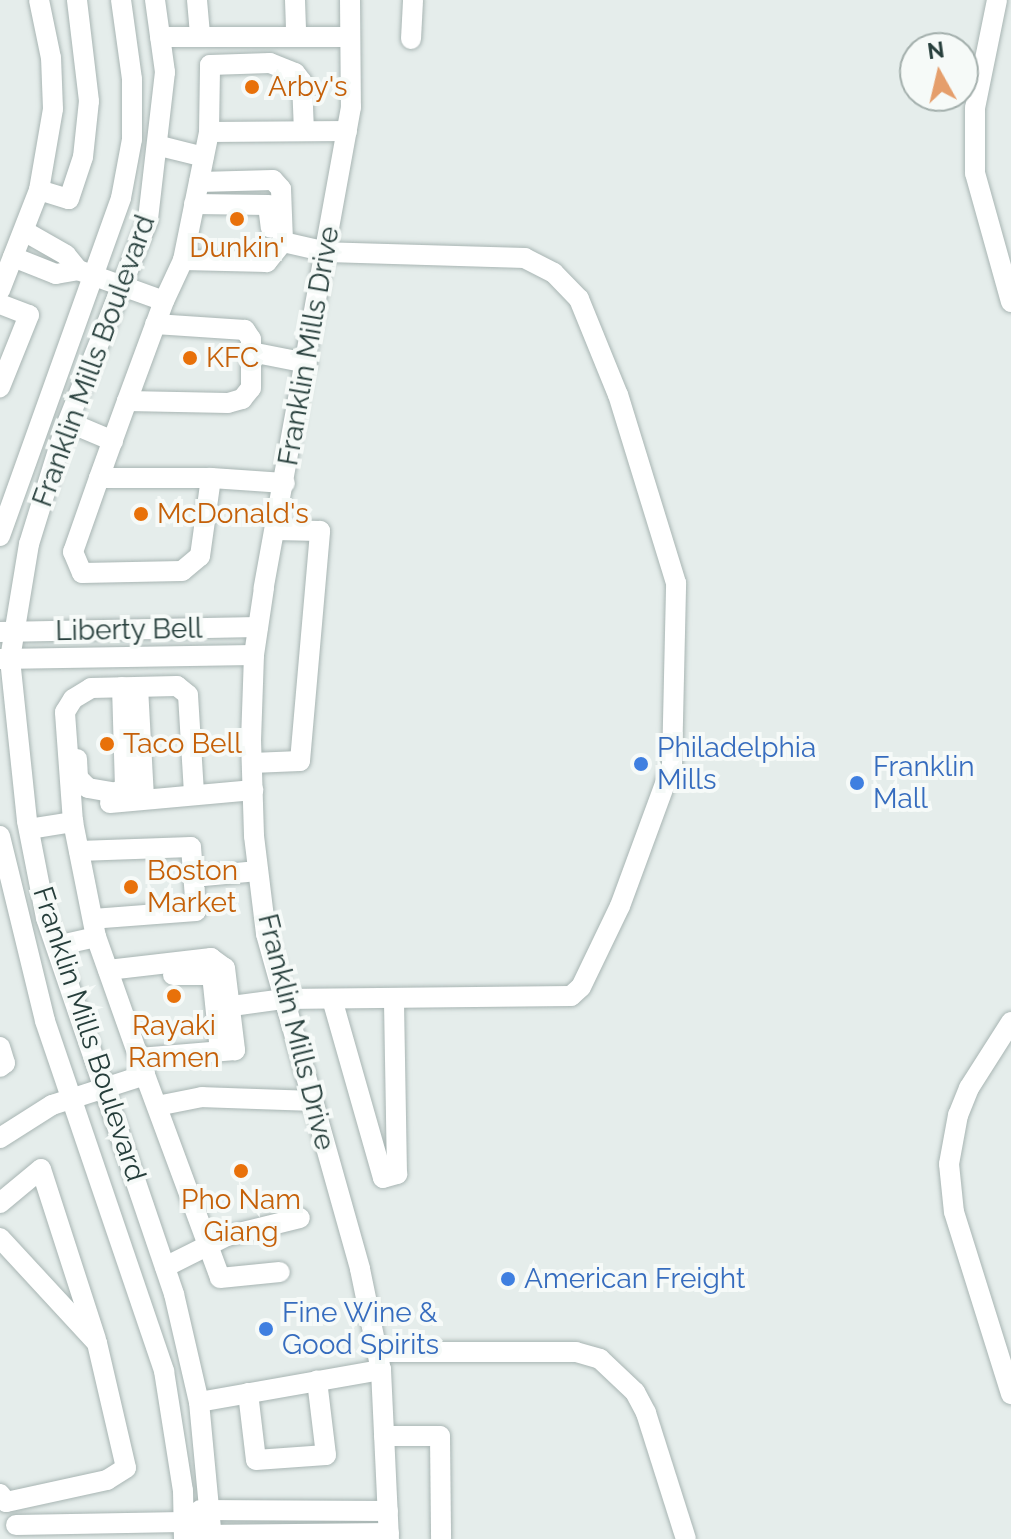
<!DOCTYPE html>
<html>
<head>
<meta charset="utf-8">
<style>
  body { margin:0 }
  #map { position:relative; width:1011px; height:1539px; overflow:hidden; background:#e5edeb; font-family:Raleway,sans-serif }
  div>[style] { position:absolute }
  .roads { filter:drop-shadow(0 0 2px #a8b5b3) drop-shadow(0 0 2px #a8b5b3) }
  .minor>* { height:20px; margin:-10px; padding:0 10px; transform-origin:10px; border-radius:10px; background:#fff }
  .dots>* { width:22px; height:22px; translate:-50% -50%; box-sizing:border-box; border:4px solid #f6faf8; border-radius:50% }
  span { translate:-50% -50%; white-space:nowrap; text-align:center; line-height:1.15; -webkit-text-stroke:8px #f6faf8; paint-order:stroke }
  .food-label { font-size:28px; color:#c56008 }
  .left { translate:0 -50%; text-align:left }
  .street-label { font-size:28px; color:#263e3b }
  .shop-label { font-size:28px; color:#366cbe }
  .north { position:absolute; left:899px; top:32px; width:80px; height:80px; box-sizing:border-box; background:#f6faf8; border:2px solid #a3afac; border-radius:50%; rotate:352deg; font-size:22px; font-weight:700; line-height:32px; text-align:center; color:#263e3b }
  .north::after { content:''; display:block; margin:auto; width:28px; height:36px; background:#e59e6b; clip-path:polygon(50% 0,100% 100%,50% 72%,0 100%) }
</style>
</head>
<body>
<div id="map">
  <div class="roads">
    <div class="minor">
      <i style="left:155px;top:0;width:73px;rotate:82.1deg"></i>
      <i style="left:165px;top:72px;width:149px;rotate:96.6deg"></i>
      <i style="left:148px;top:220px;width:227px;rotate:111.7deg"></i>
      <i style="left:64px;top:431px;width:118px;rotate:107.2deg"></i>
      <i style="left:29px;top:544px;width:117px;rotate:99.4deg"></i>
      <i style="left:10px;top:659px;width:163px;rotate:84deg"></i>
      <i style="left:27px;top:821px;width:99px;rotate:78.9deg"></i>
      <i style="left:46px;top:918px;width:397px;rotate:71.2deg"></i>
      <i style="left:174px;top:1294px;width:111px;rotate:77deg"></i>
      <i style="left:199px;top:1402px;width:138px;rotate:84.6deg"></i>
      <i style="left:197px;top:0;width:37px;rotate:85deg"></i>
      <i style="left:295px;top:0;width:37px;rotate:88deg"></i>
      <i style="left:350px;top:0;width:107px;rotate:89.5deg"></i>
      <i style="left:351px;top:107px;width:489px;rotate:100.3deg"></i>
      <i style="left:264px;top:588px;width:68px;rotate:98.5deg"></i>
      <i style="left:254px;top:655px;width:85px;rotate:92deg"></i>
      <i style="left:251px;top:740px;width:96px;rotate:88.2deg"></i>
      <i style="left:254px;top:836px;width:99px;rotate:83deg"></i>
      <i style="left:266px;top:934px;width:348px;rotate:74.3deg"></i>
      <i style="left:360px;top:1269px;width:103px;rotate:78.3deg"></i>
      <i style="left:381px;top:1370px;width:169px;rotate:87.3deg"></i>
      <i style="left:997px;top:0;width:110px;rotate:101.5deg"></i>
      <i style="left:975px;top:108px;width:65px;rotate:90deg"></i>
      <i style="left:975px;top:173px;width:134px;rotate:74.4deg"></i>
      <i style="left:160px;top:37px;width:190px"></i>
      <i style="left:411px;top:39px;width:39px;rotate:-87deg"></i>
      <i style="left:209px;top:132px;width:138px;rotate:-0.4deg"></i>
      <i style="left:160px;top:146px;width:45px;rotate:14deg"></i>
      <i style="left:199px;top:182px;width:74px;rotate:-1.5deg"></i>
      <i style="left:273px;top:180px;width:12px;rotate:48deg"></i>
      <i style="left:281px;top:189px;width:53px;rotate:87.8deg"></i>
      <i style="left:283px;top:242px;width:26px;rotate:129deg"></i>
      <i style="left:267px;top:262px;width:84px;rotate:-178.6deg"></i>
      <i style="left:183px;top:260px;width:131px;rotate:-78.5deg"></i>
      <i style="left:209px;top:132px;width:67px;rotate:-89.1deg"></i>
      <i style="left:210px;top:65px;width:60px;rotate:-1.9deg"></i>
      <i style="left:270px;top:63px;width:27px;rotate:22deg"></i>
      <i style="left:295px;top:73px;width:11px;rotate:52deg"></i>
      <i style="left:302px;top:82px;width:49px;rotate:87.7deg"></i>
      <i style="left:39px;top:190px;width:31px;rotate:17deg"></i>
      <i style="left:69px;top:199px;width:44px;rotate:-71.6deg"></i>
      <i style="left:83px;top:157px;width:56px;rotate:-83.9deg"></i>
      <i style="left:89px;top:101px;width:102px;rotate:-96.8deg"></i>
      <i style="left:194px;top:204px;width:74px;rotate:0.8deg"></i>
      <i style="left:268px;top:205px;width:23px;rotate:83deg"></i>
      <i style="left:24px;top:231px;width:48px;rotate:29.7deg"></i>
      <i style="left:66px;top:255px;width:19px;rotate:51deg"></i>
      <i style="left:78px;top:270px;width:91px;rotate:19.8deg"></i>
      <i style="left:164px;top:301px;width:45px;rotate:-65.1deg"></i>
      <i style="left:13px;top:257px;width:46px;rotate:21.6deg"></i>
      <i style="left:56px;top:274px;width:22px;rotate:-10deg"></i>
      <i style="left:0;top:290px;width:107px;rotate:-68.7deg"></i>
      <i style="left:39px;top:190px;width:82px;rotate:-80.2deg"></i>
      <i style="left:53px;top:109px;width:51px;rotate:-92.2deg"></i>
      <i style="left:51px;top:58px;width:59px;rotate:-101.7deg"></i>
      <i style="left:0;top:304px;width:31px;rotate:21deg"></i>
      <i style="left:29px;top:315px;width:78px;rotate:111.9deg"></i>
      <i style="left:251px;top:352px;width:57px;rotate:11.1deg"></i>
      <i style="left:127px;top:401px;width:101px;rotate:1.1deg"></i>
      <i style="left:228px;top:403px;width:15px;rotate:-16deg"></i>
      <i style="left:242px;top:399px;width:14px;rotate:-51deg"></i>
      <i style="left:251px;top:388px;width:49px;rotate:-90deg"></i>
      <i style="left:251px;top:339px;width:11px;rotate:-124deg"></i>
      <i style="left:245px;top:330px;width:90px;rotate:-176.2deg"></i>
      <i style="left:68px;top:422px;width:49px;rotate:22.9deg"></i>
      <i style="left:99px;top:478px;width:112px"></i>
      <i style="left:211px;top:478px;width:79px;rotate:98deg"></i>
      <i style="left:200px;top:556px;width:23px;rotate:140deg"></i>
      <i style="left:182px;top:571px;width:100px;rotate:178.9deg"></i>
      <i style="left:82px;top:573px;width:23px;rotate:-113deg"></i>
      <i style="left:73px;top:552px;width:78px;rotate:-70.6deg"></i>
      <i style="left:99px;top:478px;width:82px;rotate:-70deg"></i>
      <i style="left:127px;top:401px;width:107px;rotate:-69.7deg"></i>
      <i style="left:211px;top:478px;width:74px;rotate:3.9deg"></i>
      <i style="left:0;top:536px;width:359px;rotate:-70.3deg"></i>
      <i style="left:121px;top:198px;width:60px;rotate:-79.4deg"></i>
      <i style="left:132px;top:139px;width:60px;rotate:-90deg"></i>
      <i style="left:132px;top:79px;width:80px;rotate:-97.9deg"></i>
      <i style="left:0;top:632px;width:258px;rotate:-1.1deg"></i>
      <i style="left:0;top:659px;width:254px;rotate:-0.9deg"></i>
      <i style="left:138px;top:687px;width:110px;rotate:86.9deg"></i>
      <i style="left:77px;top:759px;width:19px;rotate:87deg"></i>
      <i style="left:78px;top:778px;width:14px;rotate:45deg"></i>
      <i style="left:88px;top:788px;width:27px;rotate:10deg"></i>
      <i style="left:115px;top:793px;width:11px;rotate:-27deg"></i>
      <i style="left:125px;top:788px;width:101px;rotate:-91.7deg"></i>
      <i style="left:252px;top:763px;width:48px;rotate:-2.4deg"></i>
      <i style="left:300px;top:761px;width:231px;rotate:-85deg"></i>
      <i style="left:320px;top:531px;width:45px;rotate:-178.7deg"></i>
      <i style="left:110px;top:803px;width:144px;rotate:-5.2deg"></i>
      <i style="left:29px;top:829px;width:45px;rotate:-9deg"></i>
      <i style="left:73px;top:822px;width:110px;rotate:-94.2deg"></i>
      <i style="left:65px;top:712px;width:15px;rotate:-58deg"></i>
      <i style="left:73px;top:699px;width:21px;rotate:-31deg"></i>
      <i style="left:91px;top:688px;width:86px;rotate:-1.3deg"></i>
      <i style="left:177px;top:686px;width:14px;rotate:39deg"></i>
      <i style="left:188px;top:695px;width:99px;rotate:86.5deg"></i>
      <i style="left:0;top:836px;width:190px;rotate:76.3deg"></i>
      <i style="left:45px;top:1021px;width:370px;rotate:71.2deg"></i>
      <i style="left:164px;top:1371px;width:121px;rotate:81deg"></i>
      <i style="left:183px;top:1491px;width:48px;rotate:88.8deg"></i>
      <i style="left:79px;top:851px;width:112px;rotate:-2deg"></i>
      <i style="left:191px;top:847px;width:64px;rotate:85.5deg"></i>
      <i style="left:196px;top:911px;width:103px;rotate:175.6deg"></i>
      <i style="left:193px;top:877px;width:65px;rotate:-5.3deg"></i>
      <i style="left:56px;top:946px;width:41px;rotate:-12.7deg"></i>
      <i style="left:108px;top:970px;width:104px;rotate:-6.6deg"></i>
      <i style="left:211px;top:958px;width:17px;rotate:36deg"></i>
      <i style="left:225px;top:968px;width:83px;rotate:83deg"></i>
      <i style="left:235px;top:1050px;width:96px;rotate:175.2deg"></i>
      <i style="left:173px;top:975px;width:39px"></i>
      <i style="left:212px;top:975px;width:76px;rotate:84deg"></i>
      <i style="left:332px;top:999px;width:186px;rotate:74.1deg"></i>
      <i style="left:383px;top:1178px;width:15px;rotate:-16deg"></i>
      <i style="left:397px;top:1174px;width:175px;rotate:-91deg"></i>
      <i style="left:232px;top:1006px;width:51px;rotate:-7.8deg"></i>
      <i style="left:283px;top:999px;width:288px;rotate:-0.6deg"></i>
      <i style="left:571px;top:996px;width:13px;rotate:-42deg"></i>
      <i style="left:581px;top:987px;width:90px;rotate:-64.3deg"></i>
      <i style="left:620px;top:906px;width:150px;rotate:-69.8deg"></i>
      <i style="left:672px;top:765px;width:182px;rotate:-88.7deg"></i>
      <i style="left:676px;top:583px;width:197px;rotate:-107.1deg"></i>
      <i style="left:618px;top:395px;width:104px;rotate:-112.1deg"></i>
      <i style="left:579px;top:299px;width:36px;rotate:-134deg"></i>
      <i style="left:554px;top:273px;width:33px;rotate:-153deg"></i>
      <i style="left:525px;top:258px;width:198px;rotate:-178.3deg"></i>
      <i style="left:327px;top:252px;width:45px;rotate:-167.2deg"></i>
      <i style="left:1011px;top:1022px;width:78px;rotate:122.5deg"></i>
      <i style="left:969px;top:1088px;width:29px;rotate:112deg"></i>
      <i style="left:958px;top:1115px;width:50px;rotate:100.4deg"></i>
      <i style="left:949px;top:1164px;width:48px;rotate:84.1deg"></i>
      <i style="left:954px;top:1212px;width:191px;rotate:72.6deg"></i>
      <i style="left:0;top:1047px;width:17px;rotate:73deg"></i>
      <i style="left:5px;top:1063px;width:6px;rotate:141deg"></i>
      <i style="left:145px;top:1075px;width:216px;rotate:69.7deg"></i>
      <i style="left:220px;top:1278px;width:60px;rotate:-5.7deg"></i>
      <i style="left:157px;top:1106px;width:46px;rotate:-11.3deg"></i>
      <i style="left:202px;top:1097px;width:109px;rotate:2.1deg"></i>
      <i style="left:0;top:1138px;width:62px;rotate:-32.4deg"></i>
      <i style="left:52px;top:1105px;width:98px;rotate:-17.9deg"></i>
      <i style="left:145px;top:1075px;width:146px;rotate:-109.5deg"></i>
      <i style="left:96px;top:937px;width:117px;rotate:-101.3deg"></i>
      <i style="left:0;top:1203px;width:53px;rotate:-39.7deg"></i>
      <i style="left:41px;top:1169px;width:179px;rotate:72.1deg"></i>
      <i style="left:0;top:1238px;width:143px;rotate:47.3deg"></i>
      <i style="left:97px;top:1343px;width:128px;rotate:76.9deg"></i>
      <i style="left:126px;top:1468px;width:22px;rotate:148deg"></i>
      <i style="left:107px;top:1480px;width:103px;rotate:167.7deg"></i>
      <i style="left:6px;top:1502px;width:10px;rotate:-127deg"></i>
      <i style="left:165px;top:1267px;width:69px;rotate:-26.6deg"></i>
      <i style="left:227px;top:1236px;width:75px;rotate:-13.9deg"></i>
      <i style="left:377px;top:1352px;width:199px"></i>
      <i style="left:576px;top:1352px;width:25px;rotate:16deg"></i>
      <i style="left:600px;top:1359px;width:48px;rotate:43.3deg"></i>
      <i style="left:635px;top:1392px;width:24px;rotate:62deg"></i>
      <i style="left:646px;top:1413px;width:132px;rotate:72.4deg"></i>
      <i style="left:248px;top:1393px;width:67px;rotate:83.2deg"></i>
      <i style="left:256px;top:1460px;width:70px;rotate:-4.1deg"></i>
      <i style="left:326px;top:1455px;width:75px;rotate:-96.9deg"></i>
      <i style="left:199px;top:1402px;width:185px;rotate:-10deg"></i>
      <i style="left:384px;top:1436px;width:56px"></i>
      <i style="left:440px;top:1436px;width:103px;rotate:89.4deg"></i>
      <i style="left:200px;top:1510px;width:188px;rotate:0.3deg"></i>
      <i style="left:16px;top:1525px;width:180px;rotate:-1deg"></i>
      <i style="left:201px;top:1535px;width:188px;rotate:-0.6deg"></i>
    </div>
  </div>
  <div class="dots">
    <i style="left:252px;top:87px;background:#e8710a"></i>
    <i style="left:237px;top:219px;background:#e8710a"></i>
    <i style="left:190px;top:358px;background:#e8710a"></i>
    <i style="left:141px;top:514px;background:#e8710a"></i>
    <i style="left:107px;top:744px;background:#e8710a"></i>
    <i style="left:641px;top:764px;background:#3f7fe0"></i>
    <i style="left:857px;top:783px;background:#3f7fe0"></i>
    <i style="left:131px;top:887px;background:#e8710a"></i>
    <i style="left:174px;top:996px;background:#e8710a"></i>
    <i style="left:241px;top:1171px;background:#e8710a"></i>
    <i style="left:508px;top:1279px;background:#3f7fe0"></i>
    <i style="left:266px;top:1329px;background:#3f7fe0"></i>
  </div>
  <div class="food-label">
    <span class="left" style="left:268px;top:87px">Arby's</span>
    <span style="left:237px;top:248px">Dunkin'</span>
    <span class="left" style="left:206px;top:358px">KFC</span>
    <span class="left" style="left:157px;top:514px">McDonald's</span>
    <span class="left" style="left:123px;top:744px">Taco Bell</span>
    <span class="left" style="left:147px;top:887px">Boston<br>Market</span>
    <span style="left:174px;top:1042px">Rayaki<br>Ramen</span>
    <span style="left:241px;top:1216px">Pho Nam<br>Giang</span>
  </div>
  <div class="street-label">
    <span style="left:309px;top:346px;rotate:-80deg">Franklin Mills Drive</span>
    <span style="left:94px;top:361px;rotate:-70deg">Franklin Mills Boulevard</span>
    <span style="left:129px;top:630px;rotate:-1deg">Liberty Bell</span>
    <span style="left:296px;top:1032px;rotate:76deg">Franklin Mills Drive</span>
    <span style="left:89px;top:1034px;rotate:72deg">Franklin Mills Boulevard</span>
  </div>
  <div class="shop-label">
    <span class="left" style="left:657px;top:764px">Philadelphia<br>Mills</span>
    <span class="left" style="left:873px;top:783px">Franklin<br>Mall</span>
    <span class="left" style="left:524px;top:1279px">American Freight</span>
    <span class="left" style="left:282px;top:1329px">Fine Wine &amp;<br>Good Spirits</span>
  </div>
  <div class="north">N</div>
</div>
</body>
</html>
